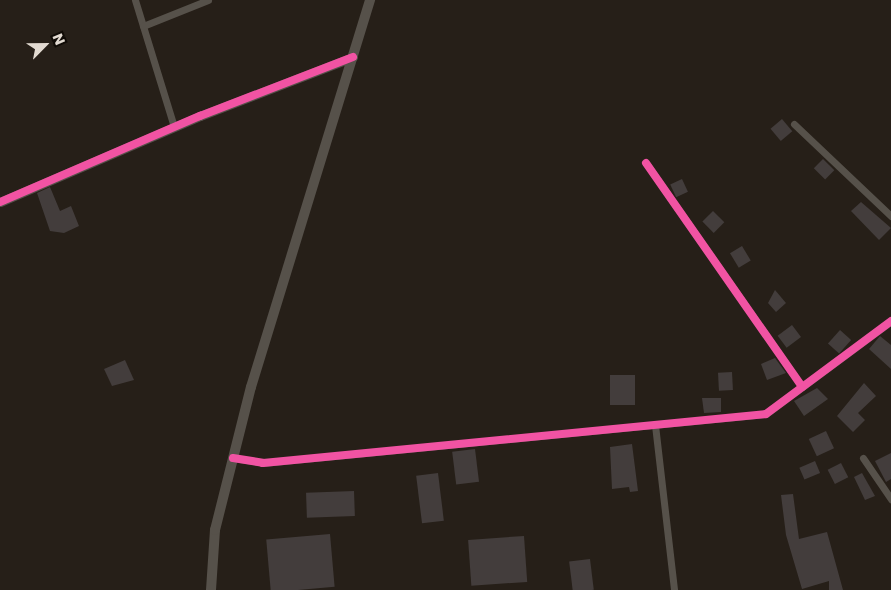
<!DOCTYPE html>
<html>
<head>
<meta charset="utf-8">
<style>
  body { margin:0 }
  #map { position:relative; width:891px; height:590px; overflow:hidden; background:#261f18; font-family:Poppins,sans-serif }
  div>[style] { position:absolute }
  .building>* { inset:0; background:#433d3c; transform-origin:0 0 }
  .minor>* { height:7px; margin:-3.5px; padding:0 3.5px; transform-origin:3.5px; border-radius:3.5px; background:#56514a }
  .tertiary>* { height:9px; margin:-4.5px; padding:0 4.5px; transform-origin:4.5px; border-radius:4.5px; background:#56514a }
  .secondary>* { height:10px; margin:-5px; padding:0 5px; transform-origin:5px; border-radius:5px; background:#56514a }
  .cycleway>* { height:8px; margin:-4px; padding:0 4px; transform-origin:4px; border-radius:4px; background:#f153a3 }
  span { translate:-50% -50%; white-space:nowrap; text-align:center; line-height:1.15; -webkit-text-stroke:5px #100b06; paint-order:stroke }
  .north { position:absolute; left:20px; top:20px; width:50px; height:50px; -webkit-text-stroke:4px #100b06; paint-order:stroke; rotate:67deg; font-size:14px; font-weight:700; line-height:20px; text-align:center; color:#e2dad1 }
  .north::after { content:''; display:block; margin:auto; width:18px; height:22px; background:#e2dad1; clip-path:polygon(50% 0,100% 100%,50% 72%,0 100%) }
</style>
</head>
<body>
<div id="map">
  <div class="building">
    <i style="left:782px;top:119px;width:16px;height:15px;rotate:50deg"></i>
    <i style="left:823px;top:159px;width:16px;height:13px;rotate:45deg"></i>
    <i style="left:682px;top:179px;width:14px;height:13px;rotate:65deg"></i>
    <i style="clip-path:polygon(50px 187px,60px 211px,71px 206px,79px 226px,64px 233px,50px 231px,37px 193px)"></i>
    <i style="clip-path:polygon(861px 202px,891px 228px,879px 240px,851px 211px)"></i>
    <i style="left:713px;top:211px;width:16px;height:15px;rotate:45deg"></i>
    <i style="left:742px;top:246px;width:17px;height:14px;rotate:59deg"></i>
    <i style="clip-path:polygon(775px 290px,786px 303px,776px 312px,768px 303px)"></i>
    <i style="left:792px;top:325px;width:15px;height:18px;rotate:53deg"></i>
    <i style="left:840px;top:330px;width:15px;height:18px;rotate:42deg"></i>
    <i style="clip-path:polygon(880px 336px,891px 345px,891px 369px,869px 349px)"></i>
    <i style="clip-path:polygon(775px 358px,786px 373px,767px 380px,761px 364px)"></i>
    <i style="clip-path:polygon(125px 360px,134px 380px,112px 386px,104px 369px)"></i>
    <i style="left:732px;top:372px;width:18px;height:14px;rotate:87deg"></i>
    <i style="left:610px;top:375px;width:25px;height:30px"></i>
    <i style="clip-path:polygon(864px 383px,876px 396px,858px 413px,865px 420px,853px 432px,837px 416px)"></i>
    <i style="clip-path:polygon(817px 388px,828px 399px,804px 416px,794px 401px)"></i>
    <i style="clip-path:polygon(702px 398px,721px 398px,721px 412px,704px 413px)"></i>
    <i style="left:826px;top:431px;width:19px;height:19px;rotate:65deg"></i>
    <i style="clip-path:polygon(632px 444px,638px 491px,630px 492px,629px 487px,612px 489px,610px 447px)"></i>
    <i style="left:475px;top:449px;width:33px;height:23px;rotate:83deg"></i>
    <i style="clip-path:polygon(891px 453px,891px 479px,886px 482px,875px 461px)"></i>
    <i style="left:815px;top:461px;width:13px;height:17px;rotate:67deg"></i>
    <i style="left:841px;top:463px;width:16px;height:15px;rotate:63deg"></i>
    <i style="left:438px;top:473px;width:48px;height:22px;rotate:83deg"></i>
    <i style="clip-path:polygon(862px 473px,875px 496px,865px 500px,854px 477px)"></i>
    <i style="left:354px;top:491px;width:25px;height:48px;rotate:88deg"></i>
    <i style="clip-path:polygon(793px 494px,799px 539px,827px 532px,843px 590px,829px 590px,829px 581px,802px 589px,786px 535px,781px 495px)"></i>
    <i style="left:330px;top:534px;width:53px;height:64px;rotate:85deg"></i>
    <i style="left:524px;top:536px;width:46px;height:56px;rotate:86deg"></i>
    <i style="left:590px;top:559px;width:31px;height:21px;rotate:83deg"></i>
  </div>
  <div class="minor">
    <i style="left:135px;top:0;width:133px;rotate:72.9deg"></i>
    <i style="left:143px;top:26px;width:70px;rotate:-21.8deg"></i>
    <i style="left:794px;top:124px;width:134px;rotate:43.5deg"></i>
    <i style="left:646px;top:163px;width:273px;rotate:55.1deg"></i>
    <i style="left:655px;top:425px;width:166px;rotate:83.4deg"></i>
    <i style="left:233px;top:458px;width:30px;rotate:9deg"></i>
    <i style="left:263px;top:463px;width:505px;rotate:-5.56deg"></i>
    <i style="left:766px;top:414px;width:156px;rotate:-36.6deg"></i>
    <i style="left:863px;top:458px;width:50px;rotate:55.7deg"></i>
  </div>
  <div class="tertiary">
    <i style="left:0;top:202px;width:218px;rotate:-23.3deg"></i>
    <i style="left:200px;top:116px;width:164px;rotate:-21.1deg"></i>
  </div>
  <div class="secondary">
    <i style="left:211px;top:590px;width:60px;rotate:-86.2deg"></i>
    <i style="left:215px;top:530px;width:147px;rotate:-75.9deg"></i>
    <i style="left:251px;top:387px;width:405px;rotate:-72.9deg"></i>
  </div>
  <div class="cycleway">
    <i style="left:646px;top:163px;width:273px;rotate:55.1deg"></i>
    <i style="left:0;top:202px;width:218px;rotate:-23.3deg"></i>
    <i style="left:200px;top:116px;width:164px;rotate:-21.1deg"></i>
    <i style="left:233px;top:458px;width:30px;rotate:9deg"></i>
    <i style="left:263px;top:463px;width:505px;rotate:-5.56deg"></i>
    <i style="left:766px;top:414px;width:156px;rotate:-36.6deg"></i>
  </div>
  <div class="north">N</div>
</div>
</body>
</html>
